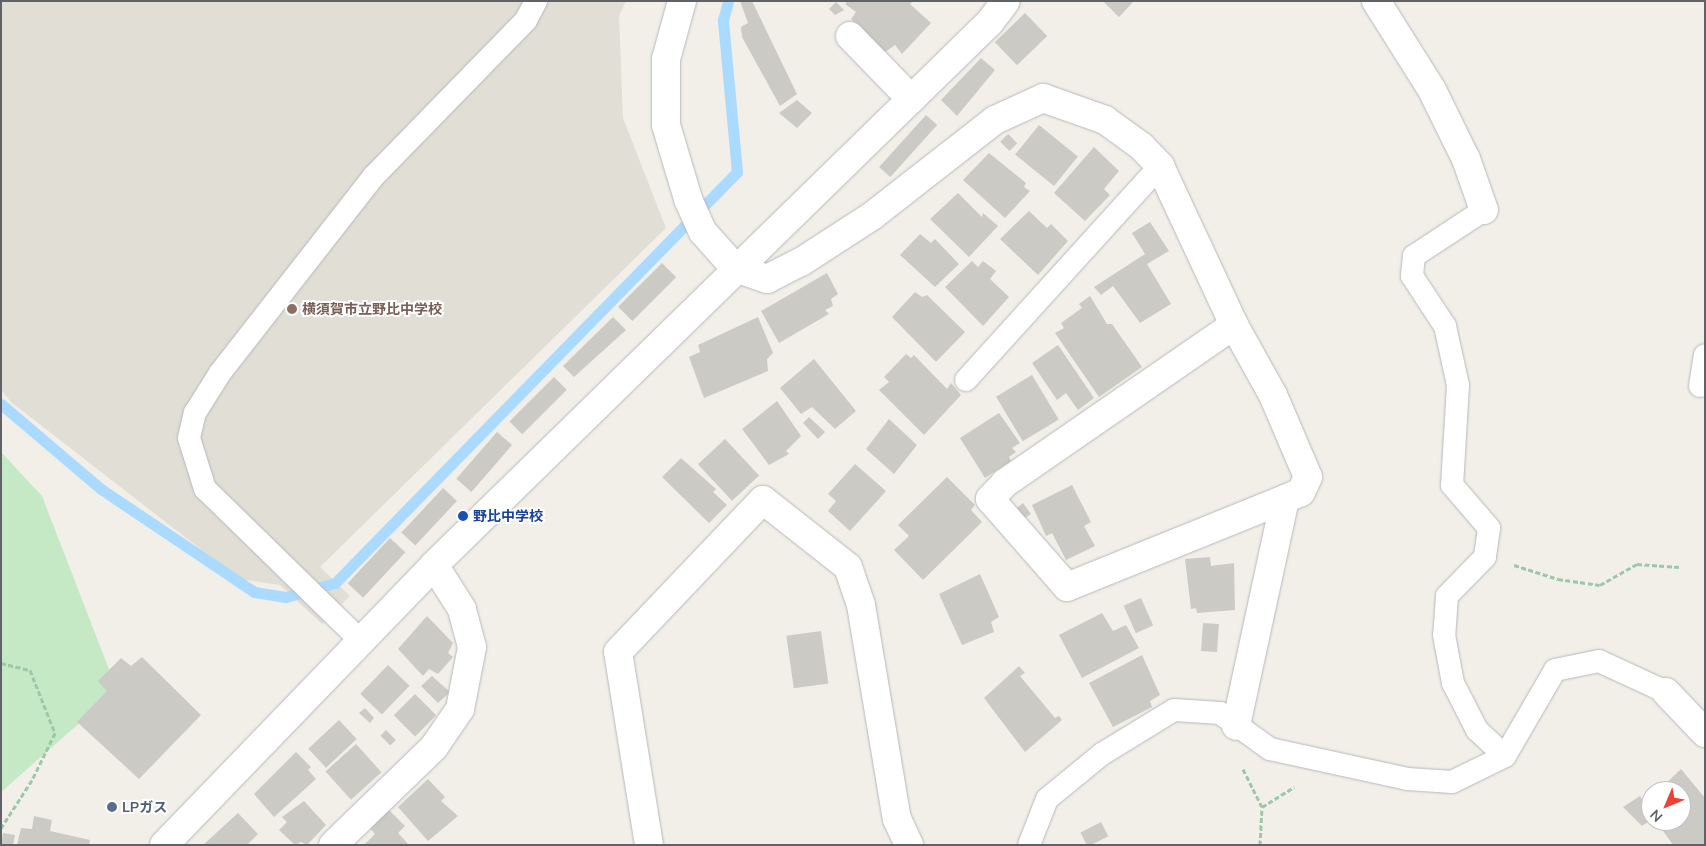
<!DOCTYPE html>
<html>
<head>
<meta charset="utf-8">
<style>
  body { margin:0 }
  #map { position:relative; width:1706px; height:846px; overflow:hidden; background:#f1efe8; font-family:Mulish,"Noto Sans JP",sans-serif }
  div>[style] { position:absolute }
  .education>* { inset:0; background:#e1ded6 }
  .green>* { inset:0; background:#c5e8c5 }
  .stream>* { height:11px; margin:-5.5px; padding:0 5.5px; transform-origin:5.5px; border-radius:5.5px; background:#aadaff }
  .building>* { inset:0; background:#cccac5; transform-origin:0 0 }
  .path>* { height:3px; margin-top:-1.5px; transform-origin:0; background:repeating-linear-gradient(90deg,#9cc7a9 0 5px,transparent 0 7.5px) }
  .roads { filter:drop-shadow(0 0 1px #b5b8bc) drop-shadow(0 0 1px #b5b8bc) }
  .service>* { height:22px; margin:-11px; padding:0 11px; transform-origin:11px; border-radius:11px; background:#fff }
  .minor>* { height:28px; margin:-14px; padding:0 14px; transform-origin:14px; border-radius:14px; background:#fff }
  .tertiary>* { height:28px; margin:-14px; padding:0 14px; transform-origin:14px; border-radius:14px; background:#fff }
  .dots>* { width:14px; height:14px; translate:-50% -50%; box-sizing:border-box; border:2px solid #fff; border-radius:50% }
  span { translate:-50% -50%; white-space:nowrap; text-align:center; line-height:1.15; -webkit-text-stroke:4px #fff; paint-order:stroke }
  .education-label { font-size:14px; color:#785e54; font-weight:700 }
  .left { translate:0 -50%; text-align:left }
  .transit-label { font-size:14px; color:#164399; font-weight:700 }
  .service-label { font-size:14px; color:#4e5e75; font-weight:700 }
  .frame { position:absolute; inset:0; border:2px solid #5f6368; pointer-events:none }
  .north { position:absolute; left:1641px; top:781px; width:50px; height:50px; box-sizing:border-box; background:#fff; border:1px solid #bfc1c3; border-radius:50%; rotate:225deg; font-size:14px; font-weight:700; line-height:20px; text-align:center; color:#5f6368 }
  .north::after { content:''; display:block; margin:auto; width:18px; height:22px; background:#ea4335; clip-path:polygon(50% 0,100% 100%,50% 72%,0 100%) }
</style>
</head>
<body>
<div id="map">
  <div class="education">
    <i style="clip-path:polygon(1px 1px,626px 1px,619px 16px,623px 118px,666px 228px,320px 567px,350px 596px,322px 624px,280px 585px,239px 579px,11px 402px,1px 390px)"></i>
  </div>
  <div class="green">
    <i style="clip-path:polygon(1px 452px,42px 496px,117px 690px,1px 792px)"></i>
  </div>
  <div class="stream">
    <i style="left:1px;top:404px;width:131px;rotate:40.4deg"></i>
    <i style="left:101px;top:489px;width:184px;rotate:33.9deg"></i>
    <i style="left:254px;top:592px;width:32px;rotate:9deg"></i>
    <i style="left:286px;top:597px;width:51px;rotate:-15.9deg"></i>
    <i style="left:335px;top:583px;width:575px;rotate:-45.63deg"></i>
    <i style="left:737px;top:172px;width:153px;rotate:-95.3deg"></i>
    <i style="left:723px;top:20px;width:20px;rotate:-75deg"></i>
  </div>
  <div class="building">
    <i style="clip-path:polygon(740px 1px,752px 1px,797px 94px,780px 106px,742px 37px,741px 27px,748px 23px)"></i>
    <i style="clip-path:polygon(848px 1px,913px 1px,910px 4px,931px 23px,902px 54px,895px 45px,884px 53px,851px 19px,856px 12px,845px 4px)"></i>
    <i style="clip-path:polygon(1103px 1px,1134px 1px,1119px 17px)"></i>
    <i style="clip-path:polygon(836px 2px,844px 10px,835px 15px,829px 9px)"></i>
    <i style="left:1025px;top:13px;width:32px;height:42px;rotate:46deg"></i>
    <i style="clip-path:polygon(981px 58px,995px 70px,957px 116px,941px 100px)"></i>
    <i style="clip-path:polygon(797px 100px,812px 113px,797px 128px,779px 113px)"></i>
    <i style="left:926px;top:115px;width:15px;height:70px;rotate:42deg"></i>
    <i style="left:1039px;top:125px;width:50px;height:38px;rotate:39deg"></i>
    <i style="left:1008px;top:134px;width:13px;height:11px;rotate:45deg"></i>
    <i style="clip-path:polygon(1094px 147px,1119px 171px,1104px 189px,1110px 195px,1085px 221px,1054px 193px)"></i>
    <i style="clip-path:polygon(989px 153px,1026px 183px,1024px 187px,1030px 191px,1005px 218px,963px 180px)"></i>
    <i style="clip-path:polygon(958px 193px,982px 217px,983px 213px,998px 226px,969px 257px,930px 219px)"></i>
    <i style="clip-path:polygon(1029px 211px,1047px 228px,1051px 224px,1068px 241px,1038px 275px,1000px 239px)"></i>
    <i style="clip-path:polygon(1150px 222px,1169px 251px,1147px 264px,1171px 304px,1140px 323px,1113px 286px,1101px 295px,1094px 287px,1145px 254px,1132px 233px)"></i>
    <i style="clip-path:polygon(920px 234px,931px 243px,935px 239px,959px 264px,935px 287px,900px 255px)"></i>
    <i style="clip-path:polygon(972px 261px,978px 267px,983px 261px,996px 271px,990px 279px,1009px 297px,983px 326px,945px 287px)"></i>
    <i style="left:662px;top:263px;width:20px;height:62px;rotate:45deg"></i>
    <i style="clip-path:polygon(827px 273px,838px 294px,831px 299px,833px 306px,825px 310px,829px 314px,779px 343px,761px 311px)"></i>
    <i style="clip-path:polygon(915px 292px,922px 297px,927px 295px,965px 332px,936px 362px,892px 317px)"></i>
    <i style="clip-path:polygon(1090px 296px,1107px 324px,1112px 324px,1142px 367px,1099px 397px,1055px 333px,1064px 328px,1061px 323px,1082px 308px,1079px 304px)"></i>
    <i style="clip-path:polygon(613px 317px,626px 330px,574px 377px,563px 366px)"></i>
    <i style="clip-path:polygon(758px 317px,773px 353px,767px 359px,768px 371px,704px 398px,689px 357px,700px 352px,698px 345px)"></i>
    <i style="clip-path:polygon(1058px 345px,1094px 398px,1078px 410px,1066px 393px,1057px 400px,1032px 363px)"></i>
    <i style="clip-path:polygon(906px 354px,911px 358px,914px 355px,947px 389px,951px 383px,961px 395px,924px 435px,879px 390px,889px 382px,884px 377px)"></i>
    <i style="clip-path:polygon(814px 359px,856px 411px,835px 429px,812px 407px,801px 414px,780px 388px)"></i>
    <i style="left:1032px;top:375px;width:52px;height:42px;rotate:59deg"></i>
    <i style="left:554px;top:377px;width:18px;height:63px;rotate:45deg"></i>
    <i style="clip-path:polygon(777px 401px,801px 436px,786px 451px,789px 454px,769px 465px,742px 429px)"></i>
    <i style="clip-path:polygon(999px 413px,1020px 443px,1012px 448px,1016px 452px,1009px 457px,1011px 461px,985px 478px,960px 438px)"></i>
    <i style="clip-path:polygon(809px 417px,825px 432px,818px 439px,803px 423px)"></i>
    <i style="clip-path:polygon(889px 419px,917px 445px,894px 474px,866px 449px)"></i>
    <i style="left:497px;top:432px;width:20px;height:62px;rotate:41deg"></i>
    <i style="left:725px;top:439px;width:50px;height:37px;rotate:47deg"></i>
    <i style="clip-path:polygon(681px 458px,716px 489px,713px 492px,727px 505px,709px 523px,662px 477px)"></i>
    <i style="clip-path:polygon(855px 464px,886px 491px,850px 531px,828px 511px,836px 501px,828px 494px)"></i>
    <i style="clip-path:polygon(947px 477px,975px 505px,971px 510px,982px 522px,923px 580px,894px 550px,909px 536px,898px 525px)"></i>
    <i style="clip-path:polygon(1072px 485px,1091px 522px,1084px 526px,1095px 546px,1066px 560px,1052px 533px,1046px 536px,1032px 505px)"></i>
    <i style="left:443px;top:488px;width:19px;height:61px;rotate:43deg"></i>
    <i style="clip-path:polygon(1023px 503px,1031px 514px,1023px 519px,1017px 508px)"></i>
    <i style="left:390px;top:538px;width:21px;height:62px;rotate:43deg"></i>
    <i style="clip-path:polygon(1210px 557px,1211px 566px,1234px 563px,1235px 610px,1197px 613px,1196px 608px,1191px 609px,1185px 559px)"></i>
    <i style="clip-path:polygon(980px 574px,999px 617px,991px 622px,994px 632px,962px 645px,939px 594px)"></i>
    <i style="left:1141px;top:598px;width:30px;height:19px;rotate:66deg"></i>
    <i style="clip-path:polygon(1102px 613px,1113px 631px,1126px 625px,1139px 648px,1082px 678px,1059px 635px)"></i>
    <i style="clip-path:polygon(427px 616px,453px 643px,448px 653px,453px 657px,438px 674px,429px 669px,423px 676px,398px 649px)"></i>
    <i style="left:1203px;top:623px;width:16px;height:28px;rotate:4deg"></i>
    <i style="left:821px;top:631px;width:53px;height:35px;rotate:82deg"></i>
    <i style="clip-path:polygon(1142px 655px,1160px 695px,1150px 701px,1152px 707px,1113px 727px,1089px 683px)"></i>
    <i style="clip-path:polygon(142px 657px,201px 715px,139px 779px,77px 722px,107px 691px,98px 681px,121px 658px,131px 666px)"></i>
    <i style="left:388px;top:665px;width:30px;height:40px;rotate:44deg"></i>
    <i style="clip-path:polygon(1019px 666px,1025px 673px,1020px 676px,1055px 718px,1059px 716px,1062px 720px,1025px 752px,984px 698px)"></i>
    <i style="clip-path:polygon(432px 676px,450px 692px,438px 703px,421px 686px)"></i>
    <i style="left:415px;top:694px;width:30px;height:30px;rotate:45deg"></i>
    <i style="clip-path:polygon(365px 708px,374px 718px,370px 723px,359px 713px)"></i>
    <i style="left:339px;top:720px;width:26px;height:42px;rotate:47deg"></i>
    <i style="left:386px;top:730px;width:14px;height:8px;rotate:45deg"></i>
    <i style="left:356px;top:744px;width:38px;height:41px;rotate:48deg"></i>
    <i style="clip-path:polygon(296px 752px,311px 767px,308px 770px,316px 779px,274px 817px,254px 794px)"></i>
    <i style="clip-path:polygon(1681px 769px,1705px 798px,1705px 845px,1673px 845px,1656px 821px,1681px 821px,1681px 791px,1658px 791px)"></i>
    <i style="clip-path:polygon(428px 779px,445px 797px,441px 801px,458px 816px,428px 841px,398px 807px)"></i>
    <i style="clip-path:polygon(1640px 796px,1645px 804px,1651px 798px,1651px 820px,1642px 826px,1623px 807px)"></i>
    <i style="clip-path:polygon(304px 801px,326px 825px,307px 845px,301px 842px,295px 845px,279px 830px,287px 822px,282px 817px)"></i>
    <i style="clip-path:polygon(386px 807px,405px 826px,398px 833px,409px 845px,364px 845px,375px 834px,369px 827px)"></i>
    <i style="clip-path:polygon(238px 813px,258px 834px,247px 845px,203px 845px)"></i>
    <i style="clip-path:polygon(34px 816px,52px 820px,50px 831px,90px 840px,89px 845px,17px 845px,21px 828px,32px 829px)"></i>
    <i style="left:1101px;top:822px;width:16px;height:23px;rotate:63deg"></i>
    <i style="clip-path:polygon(3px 833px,15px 835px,13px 845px,1px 845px)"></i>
  </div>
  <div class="path">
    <i style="left:1514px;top:565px;width:46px;rotate:17.7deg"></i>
    <i style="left:1558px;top:579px;width:42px;rotate:8.1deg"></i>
    <i style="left:1600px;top:585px;width:43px;rotate:-29.6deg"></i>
    <i style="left:1637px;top:564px;width:42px;rotate:4.1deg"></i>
    <i style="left:1px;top:663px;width:30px;rotate:14deg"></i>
    <i style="left:30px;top:670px;width:68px;rotate:68.4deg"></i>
    <i style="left:55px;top:733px;width:52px;rotate:116.1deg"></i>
    <i style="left:32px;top:780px;width:57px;rotate:122.9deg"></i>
    <i style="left:1243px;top:769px;width:42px;rotate:63.4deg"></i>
    <i style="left:1260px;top:845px;width:38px;rotate:-87deg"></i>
    <i style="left:1262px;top:807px;width:38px;rotate:-32deg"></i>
  </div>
  <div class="roads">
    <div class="service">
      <i style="left:1484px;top:210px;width:84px;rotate:146.7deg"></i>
      <i style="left:1414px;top:256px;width:20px;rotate:96deg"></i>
      <i style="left:1412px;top:276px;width:60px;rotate:56.6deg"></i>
      <i style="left:1445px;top:326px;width:60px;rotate:77.6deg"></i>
      <i style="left:1458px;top:385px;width:100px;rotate:93.4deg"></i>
      <i style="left:1452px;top:485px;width:57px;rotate:49.3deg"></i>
      <i style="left:1489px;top:528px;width:29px;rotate:98deg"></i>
      <i style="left:1485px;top:557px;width:54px;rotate:134.3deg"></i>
      <i style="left:1447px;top:596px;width:39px;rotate:94deg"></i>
      <i style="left:1444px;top:635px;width:49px;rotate:79.4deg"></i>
      <i style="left:1453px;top:683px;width:53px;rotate:62.9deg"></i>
      <i style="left:1477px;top:730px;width:38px;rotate:43deg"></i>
      <i style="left:966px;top:380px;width:289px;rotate:-47.8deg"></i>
      <i style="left:1700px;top:386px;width:31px;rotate:-81deg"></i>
      <i style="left:360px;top:640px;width:216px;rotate:-135.7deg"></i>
      <i style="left:205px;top:489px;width:53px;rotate:-107.4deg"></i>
      <i style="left:189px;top:438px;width:26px;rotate:-77deg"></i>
      <i style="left:195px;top:413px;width:47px;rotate:-58deg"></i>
      <i style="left:220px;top:373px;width:249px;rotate:-52deg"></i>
      <i style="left:373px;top:177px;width:219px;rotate:-45.7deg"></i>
      <i style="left:526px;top:20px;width:21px;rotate:-62deg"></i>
      <i style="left:1029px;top:845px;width:49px;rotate:-68.6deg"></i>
      <i style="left:1047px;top:799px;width:71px;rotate:-39.3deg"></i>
      <i style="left:1102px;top:754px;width:84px;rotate:-31.4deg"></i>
      <i style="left:1174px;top:710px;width:46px;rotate:3.7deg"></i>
      <i style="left:1220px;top:713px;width:62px;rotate:35.8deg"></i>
      <i style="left:1270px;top:749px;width:141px;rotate:12.3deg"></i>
      <i style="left:1408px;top:779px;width:44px;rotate:3.9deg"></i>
      <i style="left:1452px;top:782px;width:59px;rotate:-26.1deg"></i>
      <i style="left:1505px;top:756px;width:99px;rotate:-59.8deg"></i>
      <i style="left:1555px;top:670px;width:45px;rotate:-11.6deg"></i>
      <i style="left:1599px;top:661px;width:74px;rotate:24.8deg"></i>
    </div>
    <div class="minor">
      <i style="left:1376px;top:1px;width:105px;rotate:57.8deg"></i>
      <i style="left:1432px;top:90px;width:77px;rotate:63.8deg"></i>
      <i style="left:1466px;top:159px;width:54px;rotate:70.6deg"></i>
      <i style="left:850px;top:36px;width:88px;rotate:45.9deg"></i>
      <i style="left:735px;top:268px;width:34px;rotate:19deg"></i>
      <i style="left:767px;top:279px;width:38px;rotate:-27deg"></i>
      <i style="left:801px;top:262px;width:85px;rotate:-32.9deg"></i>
      <i style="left:872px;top:216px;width:156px;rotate:-38deg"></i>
      <i style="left:995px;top:120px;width:53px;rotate:-24.6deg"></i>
      <i style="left:1043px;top:98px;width:66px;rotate:19.5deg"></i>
      <i style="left:1105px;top:120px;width:44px;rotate:35.8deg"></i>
      <i style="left:1141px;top:146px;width:28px;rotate:46deg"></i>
      <i style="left:1160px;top:166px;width:175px;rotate:65deg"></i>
      <i style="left:1234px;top:325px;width:80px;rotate:60.9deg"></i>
      <i style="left:1273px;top:395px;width:89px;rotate:66.9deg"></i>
      <i style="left:1308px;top:477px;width:17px;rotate:115deg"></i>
      <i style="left:1301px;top:492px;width:17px;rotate:156deg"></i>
      <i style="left:1285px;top:499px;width:232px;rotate:102.2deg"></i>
      <i style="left:1234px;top:325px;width:278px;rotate:145.4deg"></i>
      <i style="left:1005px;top:483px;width:22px;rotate:133deg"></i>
      <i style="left:990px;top:499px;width:117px;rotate:48.8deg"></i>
      <i style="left:1067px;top:587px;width:235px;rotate:-22deg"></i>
      <i style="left:1666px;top:692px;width:57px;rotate:46.4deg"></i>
      <i style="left:333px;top:845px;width:141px;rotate:-44.1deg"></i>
      <i style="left:434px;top:747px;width:46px;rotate:-55.6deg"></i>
      <i style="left:460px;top:709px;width:63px;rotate:-79deg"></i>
      <i style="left:472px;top:647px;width:39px;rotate:-105deg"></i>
      <i style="left:462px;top:609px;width:52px;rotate:-122.5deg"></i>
      <i style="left:649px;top:845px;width:195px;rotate:-99.1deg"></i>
      <i style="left:618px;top:652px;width:210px;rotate:-46.4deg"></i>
      <i style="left:763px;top:500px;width:108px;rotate:38.2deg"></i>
      <i style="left:848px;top:567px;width:40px;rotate:71.1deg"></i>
      <i style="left:861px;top:605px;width:217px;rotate:80.5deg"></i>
      <i style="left:897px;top:819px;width:29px;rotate:65deg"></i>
    </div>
    <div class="tertiary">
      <i style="left:682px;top:1px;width:60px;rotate:105.4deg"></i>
      <i style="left:666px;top:59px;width:66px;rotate:90deg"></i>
      <i style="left:666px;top:125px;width:77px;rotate:73.4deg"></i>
      <i style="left:688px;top:199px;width:36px;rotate:66deg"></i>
      <i style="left:703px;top:232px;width:48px;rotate:48.4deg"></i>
      <i style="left:164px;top:845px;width:389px;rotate:-46deg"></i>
      <i style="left:434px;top:565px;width:777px;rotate:-44.32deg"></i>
      <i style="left:990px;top:22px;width:26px;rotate:-53deg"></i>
    </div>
  </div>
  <div class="dots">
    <i style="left:292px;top:309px;background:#8d6e63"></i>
    <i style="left:463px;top:516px;background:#1a4fb4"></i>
    <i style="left:112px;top:807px;background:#5c6f8a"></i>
  </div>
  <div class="education-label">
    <span class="left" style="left:302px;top:309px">横須賀市立野比中学校</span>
  </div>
  <div class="transit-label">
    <span class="left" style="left:473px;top:516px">野比中学校</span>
  </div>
  <div class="service-label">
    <span class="left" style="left:122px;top:807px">LPガス</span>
  </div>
  <div class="frame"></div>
  <div class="north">N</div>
</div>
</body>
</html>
